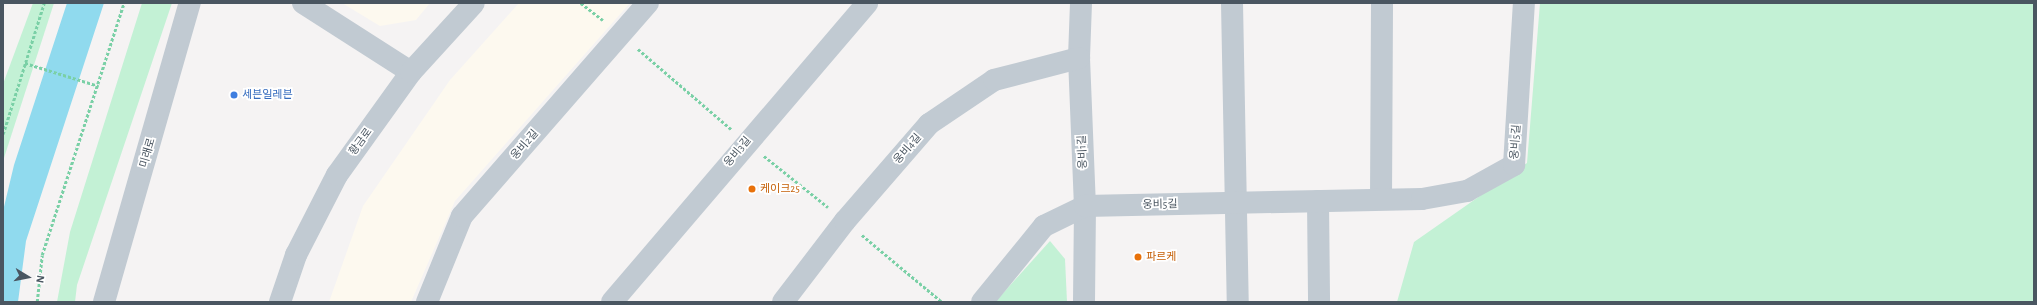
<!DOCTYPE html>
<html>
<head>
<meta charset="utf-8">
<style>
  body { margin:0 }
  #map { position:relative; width:2037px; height:305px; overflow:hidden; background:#f5f3f3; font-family:"Alegreya Sans","Noto Sans KR",sans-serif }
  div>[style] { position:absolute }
  .commercial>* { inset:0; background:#fdf9ef }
  .green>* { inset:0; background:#c3f1d5 }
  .water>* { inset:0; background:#90daee }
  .path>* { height:2.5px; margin-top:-1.25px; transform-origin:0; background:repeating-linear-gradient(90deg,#7ad0a6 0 3px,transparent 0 5px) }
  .minor>* { height:22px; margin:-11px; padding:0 11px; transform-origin:11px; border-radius:11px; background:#c1cad2 }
  .dots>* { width:11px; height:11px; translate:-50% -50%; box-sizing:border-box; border:2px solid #fff; border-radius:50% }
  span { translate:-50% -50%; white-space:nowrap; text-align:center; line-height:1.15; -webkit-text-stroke:3.5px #fff; paint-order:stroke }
  .shop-label { font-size:11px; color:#366cbe }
  .left { translate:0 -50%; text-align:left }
  .street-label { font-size:11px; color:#4a5661 }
  .food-label { font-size:11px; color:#c56008 }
  .frame { position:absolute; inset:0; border:4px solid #4a5661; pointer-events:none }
  .north { position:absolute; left:8px; top:257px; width:40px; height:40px; -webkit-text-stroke:3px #fff; paint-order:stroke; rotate:100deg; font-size:11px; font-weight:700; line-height:16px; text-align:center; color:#4a5661 }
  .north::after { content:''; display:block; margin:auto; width:14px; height:18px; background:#4a5661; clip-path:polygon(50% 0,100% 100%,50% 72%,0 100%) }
</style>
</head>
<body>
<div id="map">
  <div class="commercial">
    <i style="clip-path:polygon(342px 3px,430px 3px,416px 20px,380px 26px)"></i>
    <i style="clip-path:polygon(519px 3px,630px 3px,455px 201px,411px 302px,329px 302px,363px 206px,450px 80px)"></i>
  </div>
  <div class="green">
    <i style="clip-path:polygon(33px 3px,54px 3px,3px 161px,3px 84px)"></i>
    <i style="clip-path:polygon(142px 3px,172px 3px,77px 285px,75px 302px,57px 302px,70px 232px)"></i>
    <i style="clip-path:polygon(1540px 3px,2034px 3px,2034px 302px,1397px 302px,1414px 242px,1527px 163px)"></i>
    <i style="clip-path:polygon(1050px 241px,1065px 259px,1067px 302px,995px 302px)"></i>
  </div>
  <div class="water">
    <i style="clip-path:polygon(67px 3px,104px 3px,26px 241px,18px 302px,3px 302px,3px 211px,14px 165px)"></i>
  </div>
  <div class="path">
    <i style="left:581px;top:3px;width:28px;rotate:38deg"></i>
    <i style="left:638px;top:49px;width:123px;rotate:40.7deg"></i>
    <i style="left:25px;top:63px;width:77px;rotate:17.3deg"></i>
    <i style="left:3px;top:134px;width:137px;rotate:-72.6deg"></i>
    <i style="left:764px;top:156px;width:82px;rotate:38.6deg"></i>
    <i style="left:862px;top:235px;width:104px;rotate:39.9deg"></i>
    <i style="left:37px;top:302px;width:47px;rotate:-83.9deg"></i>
    <i style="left:42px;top:255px;width:265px;rotate:-72deg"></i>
  </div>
  <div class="minor">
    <i style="left:303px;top:3px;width:128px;rotate:32.6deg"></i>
    <i style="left:1081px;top:3px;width:55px;rotate:92.1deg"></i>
    <i style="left:1079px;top:58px;width:148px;rotate:87.7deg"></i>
    <i style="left:1085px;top:206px;width:96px;rotate:90.6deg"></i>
    <i style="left:1232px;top:3px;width:299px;rotate:88.9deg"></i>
    <i style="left:1381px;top:199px;width:196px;rotate:-89.7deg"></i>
    <i style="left:1318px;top:201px;width:101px;rotate:89.4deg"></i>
    <i style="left:104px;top:302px;width:311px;rotate:-74deg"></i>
    <i style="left:280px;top:302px;width:50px;rotate:-71.2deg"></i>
    <i style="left:296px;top:255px;width:90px;rotate:-62.9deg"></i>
    <i style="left:337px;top:175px;width:127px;rotate:-54.3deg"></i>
    <i style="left:411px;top:72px;width:93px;rotate:-47.6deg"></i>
    <i style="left:427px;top:302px;width:93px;rotate:-67.9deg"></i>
    <i style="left:462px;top:216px;width:283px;rotate:-48.9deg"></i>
    <i style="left:612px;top:302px;width:393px;rotate:-49.5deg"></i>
    <i style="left:783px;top:302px;width:102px;rotate:-52.6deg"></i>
    <i style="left:845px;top:221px;width:128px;rotate:-49.1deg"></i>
    <i style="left:929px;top:124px;width:78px;rotate:-34.1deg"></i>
    <i style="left:994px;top:80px;width:88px;rotate:-14.5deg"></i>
    <i style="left:982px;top:302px;width:98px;rotate:-50.8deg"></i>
    <i style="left:1044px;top:226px;width:46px;rotate:-26deg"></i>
    <i style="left:1085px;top:206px;width:337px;rotate:-1.2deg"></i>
    <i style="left:1422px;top:199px;width:46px;rotate:-10.1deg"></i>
    <i style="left:1467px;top:191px;width:54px;rotate:-29deg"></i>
    <i style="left:1514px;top:165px;width:162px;rotate:-86.5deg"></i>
  </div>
  <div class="dots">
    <i style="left:234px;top:95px;background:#3f7fe0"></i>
    <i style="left:752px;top:189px;background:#e8710a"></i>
    <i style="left:1138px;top:257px;background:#e8710a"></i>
  </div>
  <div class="shop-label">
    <span class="left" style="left:242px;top:95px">세븐일레븐</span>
  </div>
  <div class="street-label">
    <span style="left:361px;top:142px;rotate:-54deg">황금로</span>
    <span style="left:1516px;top:142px;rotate:-86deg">웅비5길</span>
    <span style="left:525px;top:145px;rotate:-49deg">웅비2길</span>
    <span style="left:908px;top:149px;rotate:-49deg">웅비4길</span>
    <span style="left:738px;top:152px;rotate:-50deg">웅비3길</span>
    <span style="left:1083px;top:152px;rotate:-92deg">웅비1길</span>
    <span style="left:148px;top:153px;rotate:-74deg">미래로</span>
    <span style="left:1160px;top:205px;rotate:-1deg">웅비5길</span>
  </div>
  <div class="food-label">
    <span class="left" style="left:760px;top:189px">케이크25</span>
    <span class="left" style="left:1146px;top:257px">파르케</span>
  </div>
  <div class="frame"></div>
  <div class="north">N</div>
</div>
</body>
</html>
